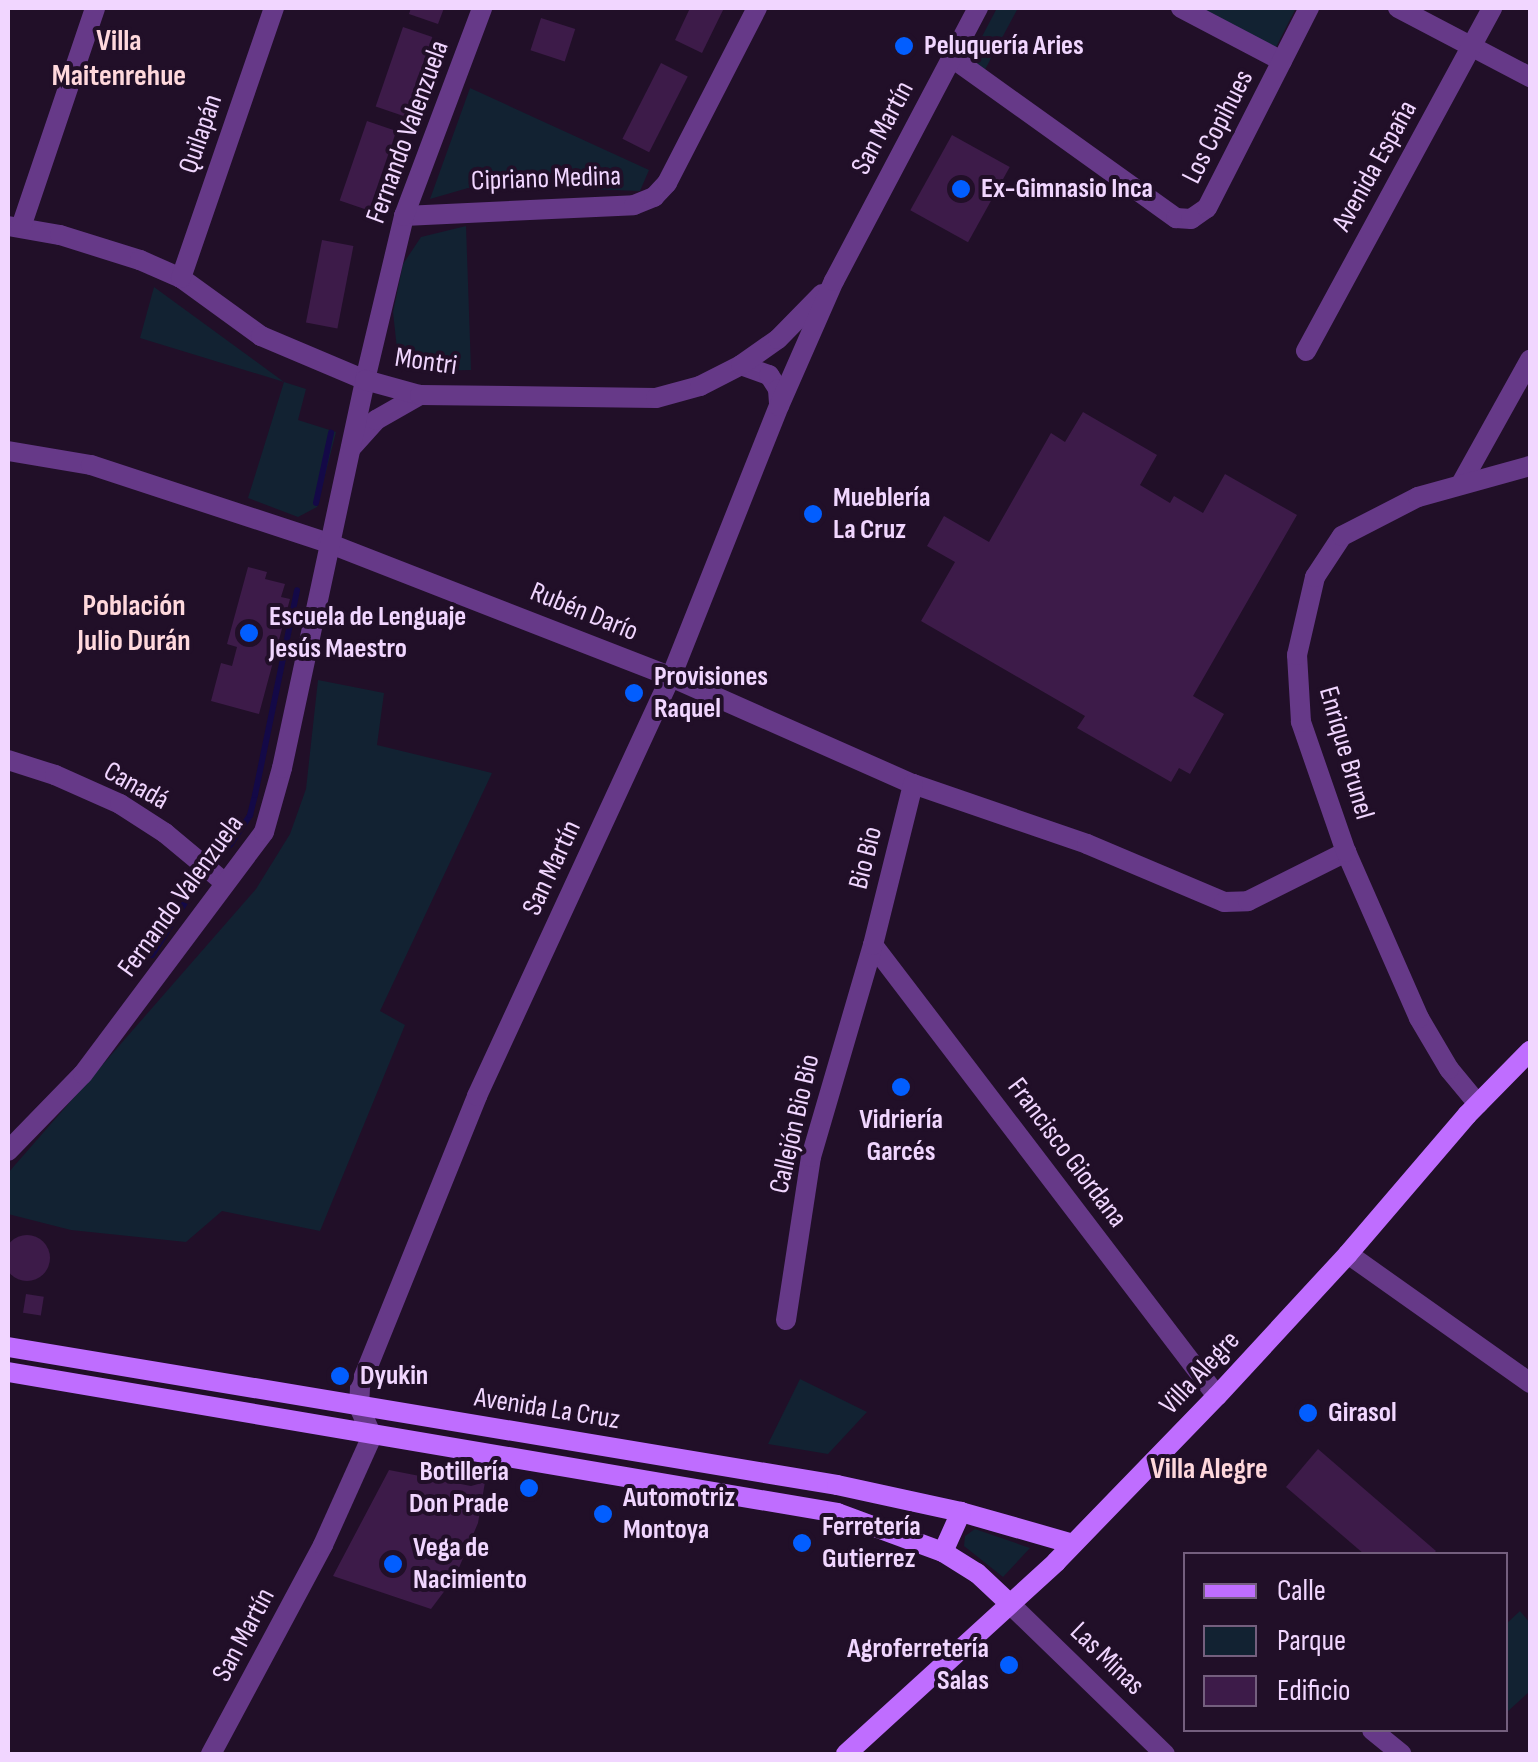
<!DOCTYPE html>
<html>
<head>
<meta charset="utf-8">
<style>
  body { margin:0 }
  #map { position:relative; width:1538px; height:1762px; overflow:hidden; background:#210f28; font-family:"Sofia Sans Condensed",sans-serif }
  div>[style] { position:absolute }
  .green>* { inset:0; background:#122232 }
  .stream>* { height:6px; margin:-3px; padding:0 3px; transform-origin:3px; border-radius:3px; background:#140947 }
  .building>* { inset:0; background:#3d1b49; transform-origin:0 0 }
  .round { border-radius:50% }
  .minor>* { height:20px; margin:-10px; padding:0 10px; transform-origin:10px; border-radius:10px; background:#663988 }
  .tertiary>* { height:20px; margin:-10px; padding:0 10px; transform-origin:10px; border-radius:10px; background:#663988 }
  .secondary>* { height:20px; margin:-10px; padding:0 10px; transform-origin:10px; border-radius:10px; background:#bf6dff }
  .dots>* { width:28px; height:28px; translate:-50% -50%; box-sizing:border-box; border:5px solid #210f28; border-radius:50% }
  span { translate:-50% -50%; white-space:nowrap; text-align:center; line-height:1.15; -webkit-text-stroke:8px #210f28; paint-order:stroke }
  .poi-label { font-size:28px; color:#f1d6ff; font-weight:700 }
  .left { translate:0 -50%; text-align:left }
  .right { translate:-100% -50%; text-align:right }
  .street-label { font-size:28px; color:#f1d6ff }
  .neighbourhood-label { font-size:30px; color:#ffd8dc; font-weight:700 }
  .frame { position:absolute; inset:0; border:10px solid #f1d6ff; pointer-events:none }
  .legend { position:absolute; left:1183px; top:1552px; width:325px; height:180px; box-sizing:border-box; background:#210f28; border:2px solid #745f7e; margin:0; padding:12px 18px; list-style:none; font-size:30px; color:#f1d6ff }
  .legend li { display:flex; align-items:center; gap:20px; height:50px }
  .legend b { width:50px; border:2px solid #745f7e }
</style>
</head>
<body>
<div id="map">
  <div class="green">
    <i style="clip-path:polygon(997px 8px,1018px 8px,981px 77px,966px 67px)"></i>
    <i style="clip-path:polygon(1200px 8px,1296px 8px,1274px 51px)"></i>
    <i style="clip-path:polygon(470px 88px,649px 170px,640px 191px,514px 186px,468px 188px,430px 199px)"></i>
    <i style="clip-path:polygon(466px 226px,471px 370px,417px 371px,398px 358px,393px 312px,403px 264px,421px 237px)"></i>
    <i style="clip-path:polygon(154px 287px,284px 382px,306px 389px,298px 420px,336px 432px,317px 507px,298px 517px,248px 498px,284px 382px,140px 338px)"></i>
    <i style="clip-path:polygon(318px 680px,384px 693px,377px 745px,492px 773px,380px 1011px,405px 1025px,320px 1231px,222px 1211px,186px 1242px,71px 1230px,8px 1214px,8px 1173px,256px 889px,290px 834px,306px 789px)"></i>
    <i style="clip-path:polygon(800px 1379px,867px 1412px,828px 1454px,768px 1444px)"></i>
    <i style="clip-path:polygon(975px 1529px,1030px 1548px,1003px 1577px,964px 1546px,965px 1536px)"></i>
    <i style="clip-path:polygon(1520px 1611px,1530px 1623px,1530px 1691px,1506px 1713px,1506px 1624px)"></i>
  </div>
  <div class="stream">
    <i style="left:316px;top:503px;width:72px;rotate:-77.9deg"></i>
    <i style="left:230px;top:845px;width:36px;rotate:-56deg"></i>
    <i style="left:250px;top:815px;width:21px;rotate:-76deg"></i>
    <i style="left:255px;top:795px;width:209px;rotate:-78.4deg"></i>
    <i style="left:152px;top:955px;width:64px;rotate:-57.8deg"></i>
  </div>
  <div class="building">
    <i style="clip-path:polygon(411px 8px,444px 8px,438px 24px,409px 14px)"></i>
    <i style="clip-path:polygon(690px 8px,724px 8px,702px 53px,675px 40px)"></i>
    <i style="left:541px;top:18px;width:36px;height:34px;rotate:18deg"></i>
    <i style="left:403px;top:27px;width:31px;height:84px;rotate:19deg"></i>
    <i style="left:661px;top:63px;width:30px;height:85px;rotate:27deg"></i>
    <i style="left:367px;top:121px;width:31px;height:84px;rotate:19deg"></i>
    <i style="left:952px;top:135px;width:66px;height:86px;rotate:29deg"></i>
    <i style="left:322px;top:240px;width:32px;height:84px;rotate:11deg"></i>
    <i style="clip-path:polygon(1083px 412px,1157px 455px,1140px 485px,1170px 503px,1174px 496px,1203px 513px,1225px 474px,1297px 515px,1193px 696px,1224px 714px,1190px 774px,1179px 768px,1171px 782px,1077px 728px,1085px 716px,921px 621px,955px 562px,927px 546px,944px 516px,989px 542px,1051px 433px,1065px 442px)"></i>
    <i style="clip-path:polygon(248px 567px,267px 572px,265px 579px,285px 584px,281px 597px,290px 599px,259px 714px,211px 701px,221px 663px,232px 666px,237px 647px,227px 644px)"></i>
    <i class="round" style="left:4px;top:1235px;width:46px;height:46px"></i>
    <i style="left:26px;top:1294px;width:18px;height:19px;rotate:9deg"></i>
    <i style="clip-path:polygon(1318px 1449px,1436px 1551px,1433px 1554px,1364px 1554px,1286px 1487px)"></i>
    <i style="clip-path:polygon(389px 1470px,471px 1486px,485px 1482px,478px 1523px,455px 1577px,431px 1609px,333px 1576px)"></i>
  </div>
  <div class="minor">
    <i style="left:1181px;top:8px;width:114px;rotate:27.7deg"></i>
    <i style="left:1398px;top:8px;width:149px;rotate:27.6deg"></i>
    <i style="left:951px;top:57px;width:277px;rotate:35.6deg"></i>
    <i style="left:1176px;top:218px;width:15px;rotate:4deg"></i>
    <i style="left:1191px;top:219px;width:19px;rotate:-35deg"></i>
    <i style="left:1207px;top:208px;width:225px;rotate:-63deg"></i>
    <i style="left:404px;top:216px;width:230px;rotate:-2.7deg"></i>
    <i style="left:634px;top:205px;width:22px;rotate:-22deg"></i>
    <i style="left:654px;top:197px;width:19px;rotate:-47deg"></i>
    <i style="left:667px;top:183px;width:197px;rotate:-62.8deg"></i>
    <i style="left:8px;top:226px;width:53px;rotate:9.8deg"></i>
    <i style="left:60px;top:235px;width:84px;rotate:17.4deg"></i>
    <i style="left:140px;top:260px;width:45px;rotate:23.7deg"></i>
    <i style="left:181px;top:278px;width:99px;rotate:35.9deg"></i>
    <i style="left:261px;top:336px;width:113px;rotate:22.9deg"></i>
    <i style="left:365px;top:380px;width:169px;rotate:-76.6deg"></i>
    <i style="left:404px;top:216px;width:222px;rotate:-69.4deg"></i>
    <i style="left:21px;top:227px;width:231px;rotate:-71.3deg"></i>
    <i style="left:181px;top:278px;width:286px;rotate:-71deg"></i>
    <i style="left:1306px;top:351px;width:390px;rotate:-61.5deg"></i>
    <i style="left:8px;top:451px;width:84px;rotate:9.6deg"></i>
    <i style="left:91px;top:465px;width:250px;rotate:18.2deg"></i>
    <i style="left:328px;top:543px;width:368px;rotate:21.3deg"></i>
    <i style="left:671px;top:677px;width:265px;rotate:23.9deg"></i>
    <i style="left:913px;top:784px;width:184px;rotate:19deg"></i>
    <i style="left:1087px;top:844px;width:149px;rotate:22.9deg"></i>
    <i style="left:1224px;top:902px;width:24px;rotate:-2deg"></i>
    <i style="left:1248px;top:901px;width:110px;rotate:-26.6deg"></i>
    <i style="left:1462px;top:482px;width:140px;rotate:-60.9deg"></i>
    <i style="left:8px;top:760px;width:49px;rotate:17.7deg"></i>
    <i style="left:55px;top:775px;width:71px;rotate:24deg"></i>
    <i style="left:120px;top:804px;width:54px;rotate:32.8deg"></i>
    <i style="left:165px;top:833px;width:78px;rotate:39.8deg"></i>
    <i style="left:873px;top:945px;width:567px;rotate:52.67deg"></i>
    <i style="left:1478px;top:1104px;width:45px;rotate:-129.6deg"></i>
    <i style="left:1449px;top:1069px;width:59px;rotate:-120.5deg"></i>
    <i style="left:1419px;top:1018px;width:181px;rotate:-113.7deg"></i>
    <i style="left:1346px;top:852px;width:138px;rotate:-109.1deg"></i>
    <i style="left:1301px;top:722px;width:67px;rotate:-93.4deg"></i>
    <i style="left:1297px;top:655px;width:80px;rotate:-77deg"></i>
    <i style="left:1315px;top:577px;width:49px;rotate:-56.6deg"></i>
    <i style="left:1342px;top:536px;width:85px;rotate:-27.2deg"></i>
    <i style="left:1418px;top:497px;width:116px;rotate:-15.5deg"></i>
    <i style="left:1348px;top:1254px;width:223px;rotate:35.3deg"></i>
    <i style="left:786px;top:1320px;width:165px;rotate:-81.3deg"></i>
    <i style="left:811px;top:1157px;width:221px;rotate:-73.7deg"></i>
    <i style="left:873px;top:945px;width:166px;rotate:-76deg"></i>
    <i style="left:1010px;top:1604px;width:216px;rotate:44.1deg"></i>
    <i style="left:1372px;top:1730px;width:38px;rotate:39deg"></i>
  </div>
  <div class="tertiary">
    <i style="left:741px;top:365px;width:30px;rotate:20deg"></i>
    <i style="left:769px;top:375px;width:17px;rotate:57deg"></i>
    <i style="left:778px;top:389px;width:15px;rotate:86deg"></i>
    <i style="left:351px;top:448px;width:38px;rotate:-48deg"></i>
    <i style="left:376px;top:420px;width:51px;rotate:-29.6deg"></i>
    <i style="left:8px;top:1151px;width:107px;rotate:-45.8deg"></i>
    <i style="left:83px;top:1074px;width:302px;rotate:-53.2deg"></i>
    <i style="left:264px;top:832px;width:66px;rotate:-74.3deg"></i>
    <i style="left:282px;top:768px;width:397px;rotate:-77.9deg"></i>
    <i style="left:365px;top:380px;width:57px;rotate:15.3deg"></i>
    <i style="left:420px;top:395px;width:236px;rotate:0.7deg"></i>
    <i style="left:656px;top:398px;width:46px;rotate:-15.3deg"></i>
    <i style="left:700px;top:386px;width:46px;rotate:-27.1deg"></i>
    <i style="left:741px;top:365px;width:45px;rotate:-35.1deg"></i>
    <i style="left:778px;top:339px;width:63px;rotate:-45.6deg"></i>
    <i style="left:211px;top:1754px;width:237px;rotate:-61.8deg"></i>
    <i style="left:323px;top:1545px;width:120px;rotate:-65.8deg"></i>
    <i style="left:372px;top:1436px;width:32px;rotate:-114deg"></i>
    <i style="left:359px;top:1407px;width:21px;rotate:-87deg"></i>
    <i style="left:360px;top:1386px;width:313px;rotate:-68deg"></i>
    <i style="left:477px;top:1096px;width:462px;rotate:-65.2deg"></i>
    <i style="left:671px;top:677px;width:292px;rotate:-68.3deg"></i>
    <i style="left:779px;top:406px;width:137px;rotate:-66.3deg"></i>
    <i style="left:834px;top:281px;width:309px;rotate:-62.2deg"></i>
  </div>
  <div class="secondary">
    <i style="left:8px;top:1347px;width:840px;rotate:9.45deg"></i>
    <i style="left:837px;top:1485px;width:127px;rotate:12.3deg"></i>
    <i style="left:961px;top:1512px;width:116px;rotate:15.9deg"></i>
    <i style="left:8px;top:1372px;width:841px;rotate:9.65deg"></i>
    <i style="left:837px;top:1513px;width:113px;rotate:20.2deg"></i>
    <i style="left:943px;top:1552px;width:40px;rotate:32deg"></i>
    <i style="left:977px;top:1573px;width:45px;rotate:43.2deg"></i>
    <i style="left:943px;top:1552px;width:44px;rotate:-65.8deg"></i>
    <i style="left:846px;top:1754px;width:285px;rotate:-42.4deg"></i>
    <i style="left:1056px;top:1562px;width:231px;rotate:-45.9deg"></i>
    <i style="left:1217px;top:1396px;width:193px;rotate:-47.3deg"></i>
    <i style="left:1348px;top:1254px;width:183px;rotate:-49.4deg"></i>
    <i style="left:1467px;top:1115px;width:90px;rotate:-45.5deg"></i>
  </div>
  <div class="dots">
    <i style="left:904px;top:46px;background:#025eff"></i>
    <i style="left:961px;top:189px;background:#025eff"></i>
    <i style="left:813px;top:514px;background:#025eff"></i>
    <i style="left:249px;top:633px;background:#025eff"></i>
    <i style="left:634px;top:693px;background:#025eff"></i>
    <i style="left:901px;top:1087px;background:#025eff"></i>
    <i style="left:340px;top:1376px;background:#025eff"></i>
    <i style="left:1308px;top:1413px;background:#025eff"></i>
    <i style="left:529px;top:1488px;background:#025eff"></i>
    <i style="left:603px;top:1514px;background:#025eff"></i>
    <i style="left:802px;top:1543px;background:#025eff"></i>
    <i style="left:393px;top:1564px;background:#025eff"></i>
    <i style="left:1009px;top:1665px;background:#025eff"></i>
  </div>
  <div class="poi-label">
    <span class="left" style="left:924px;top:46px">Peluquería Aries</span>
    <span class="left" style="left:981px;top:189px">Ex-Gimnasio Inca</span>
    <span class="left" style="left:833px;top:514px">Mueblería<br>La Cruz</span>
    <span class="left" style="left:269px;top:633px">Escuela de Lenguaje<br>Jesús Maestro</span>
    <span class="left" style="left:654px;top:693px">Provisiones<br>Raquel</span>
    <span style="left:901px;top:1136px">Vidriería<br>Garcés</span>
    <span class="left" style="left:360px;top:1376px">Dyukin</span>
    <span class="left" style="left:1328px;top:1413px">Girasol</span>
    <span class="right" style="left:509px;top:1488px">Botillería<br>Don Prade</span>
    <span class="left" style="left:623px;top:1514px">Automotriz<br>Montoya</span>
    <span class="left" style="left:822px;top:1543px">Ferretería<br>Gutierrez</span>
    <span class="left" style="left:413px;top:1564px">Vega de<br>Nacimiento</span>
    <span class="right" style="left:989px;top:1665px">Agroferretería<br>Salas</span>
  </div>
  <div class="street-label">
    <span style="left:1218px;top:127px;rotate:-63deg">Los Copihues</span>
    <span style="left:883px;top:128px;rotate:-62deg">San Martín</span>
    <span style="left:408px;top:132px;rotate:-70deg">Fernando Valenzuela</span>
    <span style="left:201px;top:134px;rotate:-71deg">Quilapán</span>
    <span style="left:1375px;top:166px;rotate:-61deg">Avenida España</span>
    <span style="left:546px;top:179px;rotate:-2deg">Cipriano Medina</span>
    <span style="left:426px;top:362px;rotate:8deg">Montri</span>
    <span style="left:584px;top:612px;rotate:22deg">Rubén Darío</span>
    <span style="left:1346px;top:753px;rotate:74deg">Enrique Brunel</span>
    <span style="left:136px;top:786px;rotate:29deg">Canadá</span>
    <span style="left:866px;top:858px;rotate:-76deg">Bio Bio</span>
    <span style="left:552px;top:868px;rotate:-65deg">San Martín</span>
    <span style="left:181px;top:896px;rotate:-54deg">Fernando Valenzuela</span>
    <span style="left:795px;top:1124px;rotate:-77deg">Callejón Bio Bio</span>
    <span style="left:1067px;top:1153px;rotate:53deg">Francisco Giordana</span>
    <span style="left:1200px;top:1373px;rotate:-47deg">Villa Alegre</span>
    <span style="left:547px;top:1409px;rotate:9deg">Avenida La Cruz</span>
    <span style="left:244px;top:1635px;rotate:-62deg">San Martín</span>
    <span style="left:1107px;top:1659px;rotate:44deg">Las Minas</span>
  </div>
  <div class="neighbourhood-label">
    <span style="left:119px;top:58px">Villa<br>Maitenrehue</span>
    <span style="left:134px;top:623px">Población<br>Julio Durán</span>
    <span style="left:1209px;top:1469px">Villa Alegre</span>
  </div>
  <div class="frame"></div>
  <ul class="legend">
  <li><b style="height:12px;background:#bf6dff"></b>Calle</li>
  <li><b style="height:28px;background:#122232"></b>Parque</li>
  <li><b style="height:28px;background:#3d1b49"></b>Edificio</li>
  </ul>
</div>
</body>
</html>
